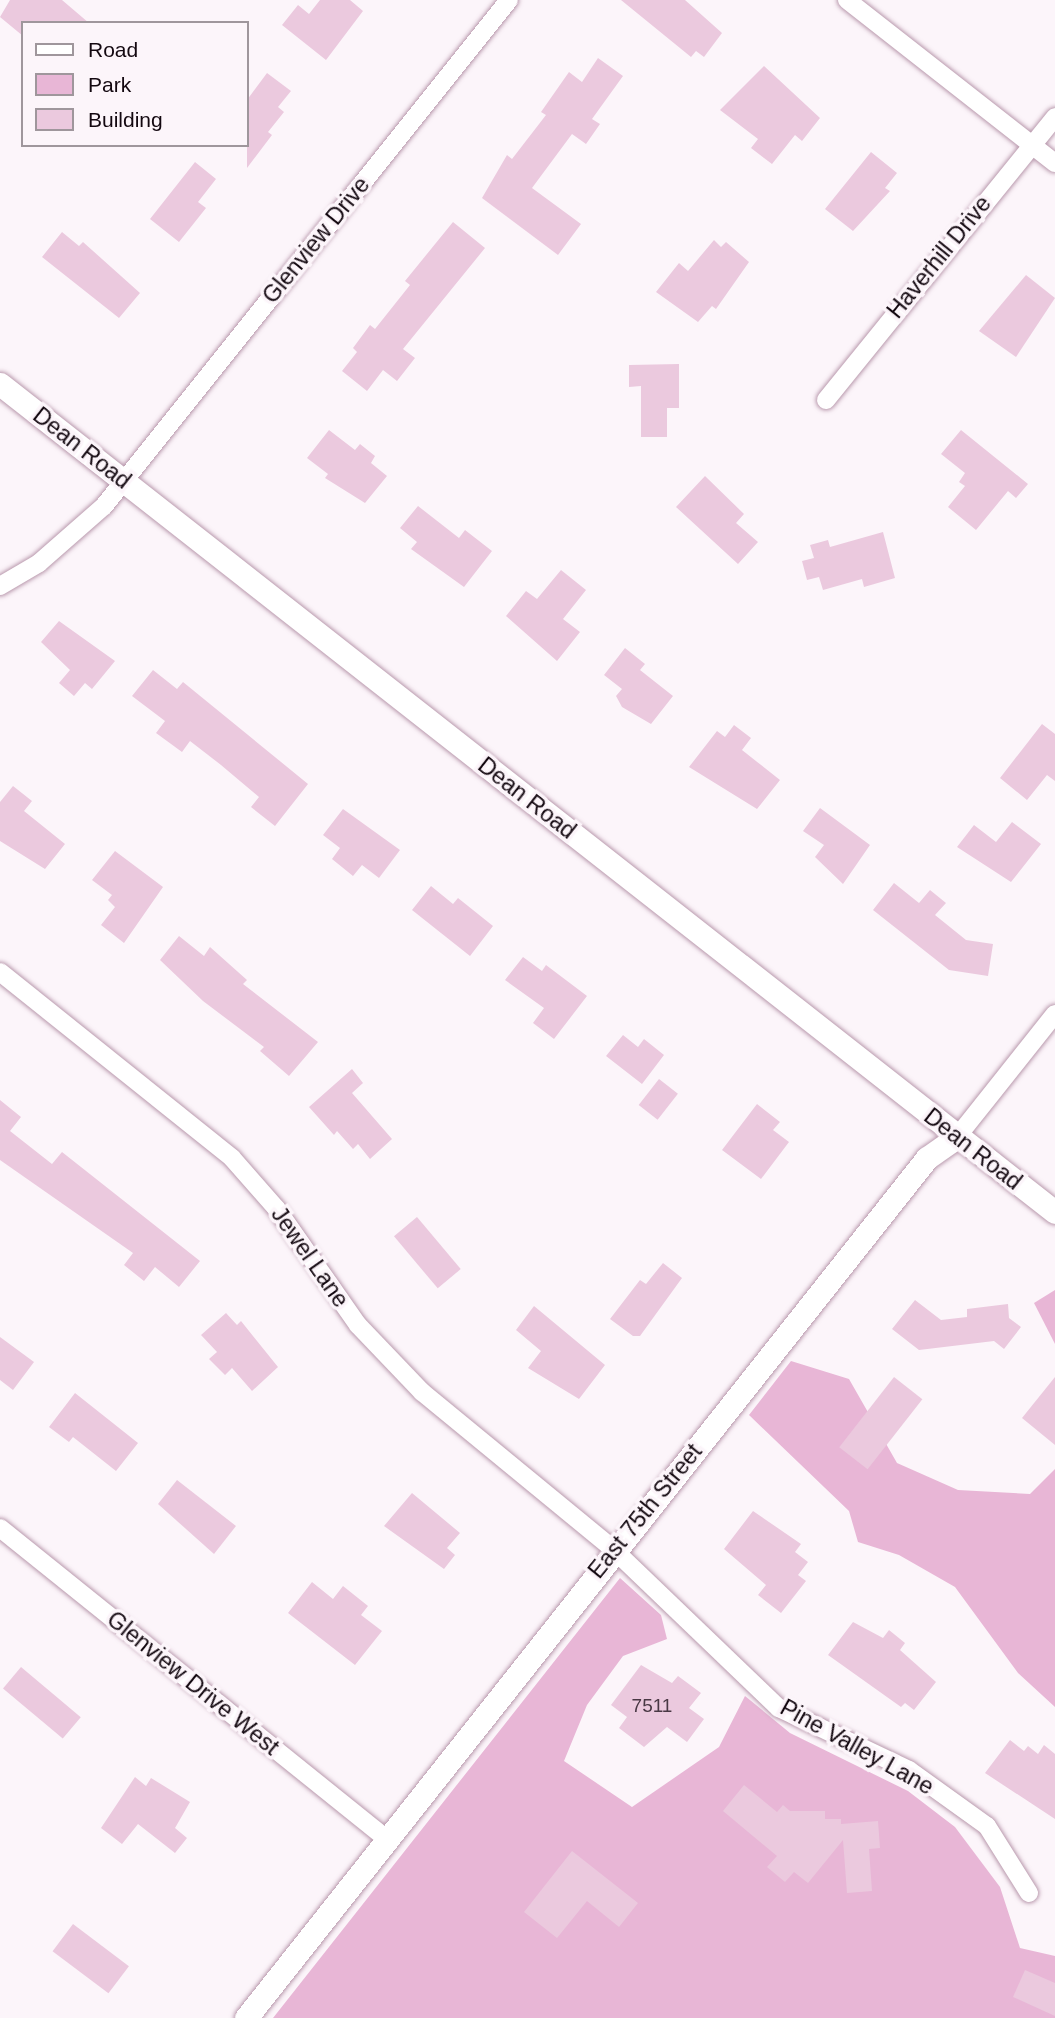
<!DOCTYPE html>
<html>
<head>
<meta charset="utf-8">
<style>
  body { margin:0 }
  #map { position:relative; width:1055px; height:2018px; overflow:hidden; background:#fcf5fa; font-family:Arial,sans-serif }
  div>[style] { position:absolute }
  .green>* { inset:0; background:#e8b6d6 }
  .building>* { inset:0; background:#ebc9de; transform-origin:0 0 }
  .roads { filter:drop-shadow(0 0 2px #b999ad) drop-shadow(0 0 2px #b999ad) }
  .minor>* { height:18px; margin:-9px; padding:0 9px; transform-origin:9px; border-radius:9px; background:#fff }
  .tertiary>* { height:23px; margin:-11.5px; padding:0 11.5px; transform-origin:11.5px; border-radius:11.5px; background:#fff }
  span { translate:-50% -50%; white-space:nowrap; text-align:center; line-height:1.15; -webkit-text-stroke:7px #fcf5fa; paint-order:stroke }
  .number-label { font-size:19px; color:#493844 }
  .number-label span { -webkit-text-stroke-width:0 }
  .street-label { font-size:23px; color:#130810 }
  .legend { position:absolute; left:21px; top:21px; width:228px; height:126px; box-sizing:border-box; background:#fcf5fa; border:2px solid #9f969c; margin:0; padding:9px 12px; list-style:none; font-size:21px; color:#130810 }
  .legend li { display:flex; align-items:center; gap:14px; height:35px }
  .legend b { width:35px; border:2px solid #9f969c }
</style>
</head>
<body>
<div id="map">
  <div class="green">
    <i style="clip-path:polygon(1055px 1290px,1055px 1344px,1034px 1303px)"></i>
    <i style="clip-path:polygon(791px 1361px,849px 1379px,897px 1463px,958px 1490px,1030px 1494px,1055px 1469px,1055px 1707px,1018px 1673px,955px 1587px,899px 1555px,858px 1542px,849px 1511px,749px 1415px)"></i>
    <i style="clip-path:polygon(620px 1578px,661px 1615px,667px 1639px,623px 1656px,587px 1705px,564px 1761px,632px 1807px,719px 1747px,745px 1696px,790px 1733px,908px 1791px,955px 1827px,1000px 1887px,1020px 1948px,1055px 1956px,1055px 2018px,273px 2018px)"></i>
  </div>
  <div class="building">
    <i style="clip-path:polygon(10px 0,62px 0,89px 23px,23px 23px,23px 36px,0 17px)"></i>
    <i style="clip-path:polygon(320px 0,350px 0,363px 11px,326px 60px,282px 25px,298px 5px,309px 14px)"></i>
    <i style="clip-path:polygon(621px 0,685px 0,722px 33px,704px 57px,696px 51px,691px 57px)"></i>
    <i style="clip-path:polygon(598px 58px,623px 76px,592px 119px,600px 124px,586px 144px,572px 134px,532px 188px,581px 224px,558px 255px,482px 198px,507px 155px,512px 159px,546px 115px,541px 112px,569px 72px,582px 82px)"></i>
    <i style="clip-path:polygon(764px 66px,820px 118px,802px 141px,795px 135px,772px 164px,751px 148px,758px 139px,720px 110px)"></i>
    <i style="clip-path:polygon(267px 73px,291px 91px,278px 107px,284px 112px,268px 132px,272px 135px,247px 168px,247px 100px)"></i>
    <i style="clip-path:polygon(871px 152px,897px 173px,885px 188px,890px 191px,853px 231px,825px 209px)"></i>
    <i style="clip-path:polygon(195px 162px,216px 179px,198px 202px,206px 208px,179px 242px,150px 219px)"></i>
    <i style="clip-path:polygon(453px 222px,485px 248px,403px 349px,415px 358px,397px 381px,383px 370px,367px 391px,342px 371px,357px 352px,353px 348px,370px 325px,375px 329px,410px 285px,405px 281px)"></i>
    <i style="clip-path:polygon(62px 232px,79px 246px,83px 242px,140px 293px,119px 318px,42px 257px)"></i>
    <i style="clip-path:polygon(714px 240px,721px 247px,726px 242px,749px 262px,716px 309px,712px 306px,698px 322px,656px 292px,679px 263px,688px 271px)"></i>
    <i style="clip-path:polygon(1026px 275px,1055px 298px,1016px 357px,979px 331px)"></i>
    <i style="clip-path:polygon(679px 364px,679px 408px,667px 408px,667px 437px,641px 437px,641px 386px,629px 387px,629px 365px)"></i>
    <i style="clip-path:polygon(329px 430px,355px 450px,360px 444px,375px 456px,371px 463px,387px 476px,365px 503px,325px 478px,328px 474px,307px 458px)"></i>
    <i style="clip-path:polygon(961px 430px,1028px 484px,1016px 498px,1008px 491px,976px 530px,948px 507px,965px 486px,959px 482px,965px 473px,941px 454px)"></i>
    <i style="clip-path:polygon(705px 476px,744px 514px,736px 523px,758px 542px,738px 564px,676px 507px)"></i>
    <i style="clip-path:polygon(418px 506px,459px 538px,465px 530px,492px 551px,464px 587px,411px 549px,417px 542px,400px 528px)"></i>
    <i style="clip-path:polygon(883px 532px,895px 578px,864px 587px,862px 579px,823px 590px,819px 577px,807px 580px,802px 561px,814px 558px,810px 545px,828px 540px,830px 547px)"></i>
    <i style="clip-path:polygon(561px 570px,586px 590px,563px 619px,580px 632px,557px 661px,506px 616px,526px 591px,537px 599px)"></i>
    <i style="clip-path:polygon(59px 621px,115px 661px,92px 689px,85px 683px,74px 696px,59px 683px,70px 670px,41px 642px)"></i>
    <i style="clip-path:polygon(625px 648px,645px 664px,640px 670px,673px 696px,651px 724px,622px 707px,616px 696px,622px 689px,604px 675px)"></i>
    <i style="clip-path:polygon(153px 670px,177px 689px,183px 682px,308px 784px,275px 826px,251px 807px,259px 797px,221px 765px,190px 741px,182px 752px,156px 733px,165px 721px,132px 696px)"></i>
    <i style="clip-path:polygon(1042px 724px,1055px 734px,1055px 781px,1047px 775px,1027px 800px,1000px 778px)"></i>
    <i style="clip-path:polygon(734px 725px,751px 738px,742px 750px,780px 780px,757px 809px,689px 767px,717px 731px,725px 737px)"></i>
    <i style="clip-path:polygon(13px 786px,32px 801px,24px 811px,65px 844px,45px 869px,0 841px,0 802px)"></i>
    <i style="clip-path:polygon(820px 808px,870px 845px,843px 884px,815px 857px,824px 845px,803px 831px)"></i>
    <i style="clip-path:polygon(343px 809px,400px 850px,379px 878px,362px 865px,353px 876px,332px 859px,340px 848px,323px 835px)"></i>
    <i style="clip-path:polygon(1012px 822px,1041px 844px,1011px 882px,957px 847px,974px 825px,996px 842px)"></i>
    <i style="clip-path:polygon(115px 851px,163px 887px,124px 943px,101px 925px,115px 907px,108px 900px,112px 895px,92px 880px)"></i>
    <i style="clip-path:polygon(894px 883px,919px 903px,930px 890px,946px 903px,935px 915px,966px 940px,993px 944px,988px 976px,949px 970px,873px 910px)"></i>
    <i style="clip-path:polygon(431px 886px,453px 904px,458px 898px,493px 926px,470px 956px,412px 910px)"></i>
    <i style="clip-path:polygon(179px 936px,204px 956px,210px 947px,247px 980px,243px 984px,318px 1042px,289px 1076px,260px 1051px,264px 1047px,203px 1001px,160px 960px)"></i>
    <i style="clip-path:polygon(523px 957px,542px 971px,546px 965px,587px 996px,554px 1039px,533px 1023px,544px 1008px,505px 980px)"></i>
    <i style="clip-path:polygon(623px 1035px,638px 1047px,644px 1039px,664px 1055px,642px 1084px,606px 1056px)"></i>
    <i style="clip-path:polygon(352px 1069px,363px 1083px,352px 1093px,392px 1139px,370px 1159px,358px 1144px,353px 1149px,337px 1131px,334px 1135px,309px 1107px)"></i>
    <i style="left:659px;top:1079px;width:24px;height:33px;rotate:38deg"></i>
    <i style="clip-path:polygon(0 1100px,21px 1117px,10px 1131px,52px 1164px,62px 1152px,200px 1261px,179px 1287px,155px 1267px,144px 1281px,124px 1265px,133px 1253px,0 1160px)"></i>
    <i style="clip-path:polygon(757px 1104px,780px 1122px,773px 1130px,789px 1142px,761px 1179px,722px 1150px)"></i>
    <i style="left:417px;top:1217px;width:68px;height:30px;rotate:50deg"></i>
    <i style="clip-path:polygon(663px 1263px,682px 1278px,640px 1336px,633px 1336px,610px 1319px,640px 1280px,646px 1284px)"></i>
    <i style="clip-path:polygon(915px 1300px,941px 1320px,967px 1317px,967px 1309px,1008px 1304px,1009px 1318px,1021px 1327px,1004px 1349px,994px 1341px,919px 1350px,892px 1329px)"></i>
    <i style="clip-path:polygon(534px 1306px,605px 1365px,579px 1399px,528px 1368px,541px 1351px,516px 1330px)"></i>
    <i style="clip-path:polygon(226px 1313px,237px 1325px,241px 1321px,278px 1367px,252px 1391px,232px 1368px,225px 1375px,209px 1359px,217px 1352px,201px 1335px)"></i>
    <i style="clip-path:polygon(0 1337px,34px 1362px,13px 1390px,0 1380px)"></i>
    <i style="left:894px;top:1377px;width:36px;height:89px;rotate:38deg"></i>
    <i style="clip-path:polygon(1055px 1377px,1055px 1445px,1022px 1418px)"></i>
    <i style="clip-path:polygon(75px 1393px,138px 1443px,116px 1471px,73px 1437px,69px 1442px,49px 1427px)"></i>
    <i style="clip-path:polygon(177px 1480px,236px 1526px,214px 1554px,158px 1504px)"></i>
    <i style="clip-path:polygon(412px 1493px,460px 1533px,447px 1548px,455px 1555px,444px 1569px,384px 1526px)"></i>
    <i style="clip-path:polygon(753px 1511px,801px 1544px,795px 1552px,808px 1562px,798px 1575px,806px 1581px,781px 1613px,758px 1595px,766px 1585px,724px 1549px)"></i>
    <i style="clip-path:polygon(312px 1582px,333px 1599px,343px 1586px,368px 1606px,361px 1615px,382px 1631px,355px 1665px,288px 1613px)"></i>
    <i style="clip-path:polygon(853px 1622px,883px 1638px,889px 1630px,905px 1643px,900px 1650px,936px 1682px,914px 1710px,905px 1703px,901px 1707px,828px 1655px)"></i>
    <i style="clip-path:polygon(641px 1665px,672px 1683px,678px 1676px,701px 1693px,689px 1708px,704px 1719px,687px 1742px,667px 1727px,644px 1747px,619px 1728px,627px 1717px,611px 1705px)"></i>
    <i style="left:21px;top:1667px;width:78px;height:28px;rotate:40deg"></i>
    <i style="clip-path:polygon(1010px 1740px,1024px 1751px,1028px 1746px,1038px 1754px,1044px 1745px,1055px 1754px,1055px 1819px,985px 1773px)"></i>
    <i style="clip-path:polygon(135px 1777px,146px 1786px,151px 1778px,190px 1802px,175px 1828px,187px 1838px,175px 1853px,138px 1824px,122px 1844px,101px 1828px)"></i>
    <i style="clip-path:polygon(744px 1785px,777px 1812px,783px 1805px,790px 1811px,825px 1811px,825px 1819px,841px 1819px,841px 1824px,878px 1821px,880px 1848px,869px 1849px,872px 1891px,847px 1893px,843px 1840px,808px 1883px,794px 1872px,785px 1882px,767px 1867px,777px 1856px,723px 1811px)"></i>
    <i style="clip-path:polygon(572px 1851px,638px 1903px,619px 1927px,587px 1901px,557px 1938px,524px 1912px)"></i>
    <i style="left:73px;top:1924px;width:70px;height:34px;rotate:37deg"></i>
    <i style="clip-path:polygon(1025px 1970px,1055px 1983px,1055px 2016px,1013px 1997px)"></i>
  </div>
  <div class="roads">
    <div class="minor">
      <i style="left:847px;top:0;width:264px;rotate:38.1deg"></i>
      <i style="left:826px;top:400px;width:364px;rotate:-51deg"></i>
      <i style="left:0;top:586px;width:45px;rotate:-30.5deg"></i>
      <i style="left:39px;top:563px;width:86px;rotate:-41.2deg"></i>
      <i style="left:104px;top:506px;width:648px;rotate:-51.33deg"></i>
      <i style="left:0;top:972px;width:297px;rotate:38.7deg"></i>
      <i style="left:232px;top:1158px;width:67px;rotate:48.7deg"></i>
      <i style="left:276px;top:1208px;width:143px;rotate:55deg"></i>
      <i style="left:358px;top:1325px;width:93px;rotate:46.3deg"></i>
      <i style="left:422px;top:1392px;width:247px;rotate:39.4deg"></i>
      <i style="left:613px;top:1549px;width:230px;rotate:43.8deg"></i>
      <i style="left:779px;top:1708px;width:144px;rotate:25.5deg"></i>
      <i style="left:909px;top:1770px;width:96px;rotate:35.7deg"></i>
      <i style="left:987px;top:1826px;width:79px;rotate:57.9deg"></i>
      <i style="left:957px;top:1137px;width:157px;rotate:-51.5deg"></i>
      <i style="left:0;top:1528px;width:494px;rotate:38.8deg"></i>
    </div>
    <div class="tertiary">
      <i style="left:0;top:384px;width:1341px;rotate:38.13deg"></i>
      <i style="left:246px;top:2018px;width:1097px;rotate:-51.63deg"></i>
      <i style="left:927px;top:1158px;width:37px;rotate:-35deg"></i>
    </div>
  </div>
  <div class="number-label">
    <span style="left:652px;top:1706px">7511</span>
  </div>
  <div class="street-label">
    <span style="left:316px;top:240px;rotate:-51deg">Glenview Drive</span>
    <span style="left:939px;top:257px;rotate:-51deg">Haverhill Drive</span>
    <span style="left:82px;top:448px;rotate:38deg">Dean Road</span>
    <span style="left:527px;top:798px;rotate:38deg">Dean Road</span>
    <span style="left:973px;top:1149px;rotate:38deg">Dean Road</span>
    <span style="left:310px;top:1257px;rotate:55deg">Jewel Lane</span>
    <span style="left:645px;top:1511px;rotate:-51deg">East 75th Street</span>
    <span style="left:193px;top:1683px;rotate:39deg">Glenview Drive West</span>
    <span style="left:857px;top:1747px;rotate:29deg">Pine Valley Lane</span>
  </div>
  <ul class="legend">
  <li><b style="height:9px;background:#fff"></b>Road</li>
  <li><b style="height:19px;background:#e8b6d6"></b>Park</li>
  <li><b style="height:19px;background:#ebc9de"></b>Building</li>
  </ul>
</div>
</body>
</html>
